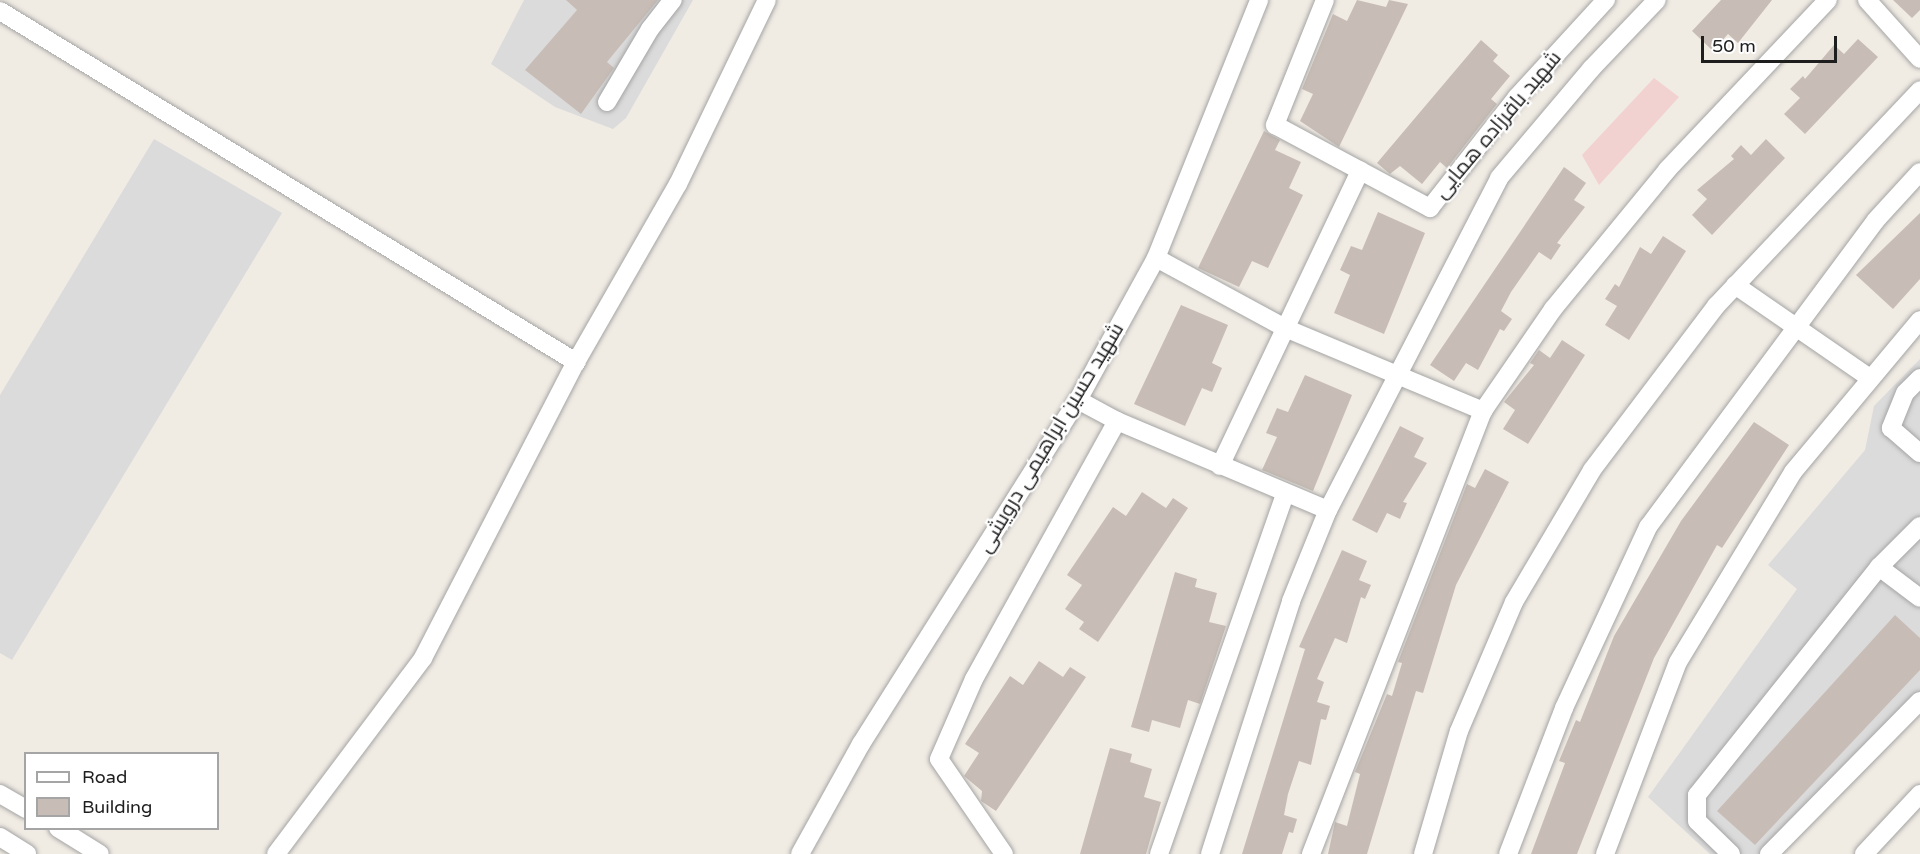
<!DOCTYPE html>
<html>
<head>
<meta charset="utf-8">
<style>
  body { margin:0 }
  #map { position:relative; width:1920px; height:854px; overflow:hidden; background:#f0ebe3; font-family:"Varela Round",Cairo,sans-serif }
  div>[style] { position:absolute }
  .residential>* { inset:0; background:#dcdbdb }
  .commercial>* { inset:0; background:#f2d1d1 }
  .building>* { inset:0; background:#c8bdb6 }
  .roads { filter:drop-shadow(0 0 2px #a5a5a5) drop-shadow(0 0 2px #a5a5a5) }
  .minor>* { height:18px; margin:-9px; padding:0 9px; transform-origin:9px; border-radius:9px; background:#fff }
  span { translate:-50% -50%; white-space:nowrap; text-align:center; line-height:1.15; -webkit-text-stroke:4.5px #fff; paint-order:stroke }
  .street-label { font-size:21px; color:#1e1e1e }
  .legend { position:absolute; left:24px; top:752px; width:195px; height:78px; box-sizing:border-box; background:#fff; border:2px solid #a5a5a5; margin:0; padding:8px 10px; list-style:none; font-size:18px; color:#1e1e1e }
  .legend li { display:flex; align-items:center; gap:12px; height:30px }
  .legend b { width:30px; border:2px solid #a5a5a5 }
  .scale { position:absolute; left:1701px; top:36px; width:136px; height:27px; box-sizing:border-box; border:3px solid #1e1e1e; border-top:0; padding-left:8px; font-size:18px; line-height:21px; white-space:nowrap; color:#1e1e1e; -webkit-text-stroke:4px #fff; paint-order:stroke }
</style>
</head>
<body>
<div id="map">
  <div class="residential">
    <i style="clip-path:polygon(524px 0,693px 0,626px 118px,613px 129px,555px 107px,491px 64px)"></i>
    <i style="clip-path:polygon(154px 139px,282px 213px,12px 660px,0 653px,0 395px)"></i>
    <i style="clip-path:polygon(1920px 359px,1920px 713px,1782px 854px,1710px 854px,1648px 797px,1797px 589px,1768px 565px,1865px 450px,1874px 406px)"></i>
  </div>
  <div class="commercial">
    <i style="clip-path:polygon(1654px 78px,1679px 97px,1599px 185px,1582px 155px)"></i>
  </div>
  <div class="building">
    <i style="clip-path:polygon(566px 0,658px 0,607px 62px,614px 68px,581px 114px,525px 70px,577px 10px)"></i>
    <i style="clip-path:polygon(1357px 0,1386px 7px,1389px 0,1408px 4px,1339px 147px,1300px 121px,1313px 94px,1302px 89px,1333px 14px,1347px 21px)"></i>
    <i style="clip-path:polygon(1721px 0,1772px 0,1738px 43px,1728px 34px,1713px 51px,1692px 31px)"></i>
    <i style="clip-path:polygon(1893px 0,1920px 0,1920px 10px,1912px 18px)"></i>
    <i style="clip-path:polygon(1858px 39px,1878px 57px,1805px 134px,1784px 114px,1800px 98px,1790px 89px,1803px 76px,1805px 79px,1834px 45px,1844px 54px)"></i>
    <i style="clip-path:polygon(1481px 40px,1498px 55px,1493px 61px,1510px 76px,1491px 99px,1497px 104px,1447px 168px,1440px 162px,1422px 184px,1400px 166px,1390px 174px,1377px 163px)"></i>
    <i style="clip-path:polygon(1264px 131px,1280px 140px,1275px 150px,1301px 162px,1289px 188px,1303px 195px,1268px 268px,1252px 261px,1239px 287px,1198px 268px)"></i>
    <i style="clip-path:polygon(1766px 139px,1785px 158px,1712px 235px,1692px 215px,1707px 199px,1697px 190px,1734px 159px,1731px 156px,1741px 145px,1751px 155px)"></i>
    <i style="clip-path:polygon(1564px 167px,1586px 183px,1574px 200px,1585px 207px,1557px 243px,1561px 245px,1551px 260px,1539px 252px,1511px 292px,1501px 311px,1512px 319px,1504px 331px,1500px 329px,1478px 370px,1466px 363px,1454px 381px,1430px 365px)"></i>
    <i style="clip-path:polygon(1378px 212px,1425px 233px,1384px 334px,1334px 313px,1350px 275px,1340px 270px,1351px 246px,1362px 250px)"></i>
    <i style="clip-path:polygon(1920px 213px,1920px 279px,1893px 309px,1856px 275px)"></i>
    <i style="clip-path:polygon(1663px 236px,1686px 251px,1629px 340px,1605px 325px,1617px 306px,1605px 299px,1615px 284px,1619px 287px,1640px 247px,1651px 254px)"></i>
    <i style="clip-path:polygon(1181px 305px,1228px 325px,1212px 363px,1222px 368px,1212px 392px,1202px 388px,1185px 426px,1134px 404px)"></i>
    <i style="clip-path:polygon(1562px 340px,1585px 355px,1528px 444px,1503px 429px,1515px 410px,1504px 402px,1534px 365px,1530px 363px,1539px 350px,1550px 358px)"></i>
    <i style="clip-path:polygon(1305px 375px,1352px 395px,1313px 491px,1262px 470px,1277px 437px,1266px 433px,1277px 408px,1288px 412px)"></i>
    <i style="clip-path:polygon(1754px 422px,1789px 445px,1722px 548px,1717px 545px,1654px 658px,1577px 854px,1531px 854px,1565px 763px,1559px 761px,1576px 720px,1580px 722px,1614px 636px,1681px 521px)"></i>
    <i style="clip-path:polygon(1400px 426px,1424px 438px,1414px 457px,1427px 463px,1403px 502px,1407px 503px,1400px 519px,1387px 513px,1377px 533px,1352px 520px)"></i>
    <i style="clip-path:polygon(1485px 469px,1509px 482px,1456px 585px,1423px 693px,1416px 691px,1367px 854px,1328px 854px,1335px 822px,1347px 826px,1360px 774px,1355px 772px,1387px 694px,1392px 696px,1402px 663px,1398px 662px,1467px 484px,1475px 488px)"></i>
    <i style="clip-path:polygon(1142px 492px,1166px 508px,1173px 498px,1188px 508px,1098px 642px,1079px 629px,1084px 622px,1065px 609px,1082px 585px,1067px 575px,1113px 507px,1126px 516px)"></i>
    <i style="clip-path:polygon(1342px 550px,1367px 561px,1359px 580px,1371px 585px,1365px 599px,1361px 597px,1347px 643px,1335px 638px,1317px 679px,1324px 682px,1317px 702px,1330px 706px,1326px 720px,1321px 719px,1311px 765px,1299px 761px,1288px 794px,1284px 815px,1297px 819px,1293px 833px,1289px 832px,1282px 854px,1242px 854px,1305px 649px,1299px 647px)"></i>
    <i style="clip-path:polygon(1175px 572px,1197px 579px,1195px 587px,1217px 593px,1209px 622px,1226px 626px,1200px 704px,1188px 700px,1180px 728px,1152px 720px,1149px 732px,1131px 727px)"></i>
    <i style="clip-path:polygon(1895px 615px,1920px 638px,1920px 670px,1755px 845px,1717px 811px)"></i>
    <i style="clip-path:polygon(1039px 661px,1063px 677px,1070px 667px,1086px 677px,996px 811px,981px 801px,982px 791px,964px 776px,979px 753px,965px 744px,1010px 676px,1023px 685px)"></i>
    <i style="clip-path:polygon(1110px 748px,1132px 754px,1130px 762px,1152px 769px,1144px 797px,1161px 802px,1146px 854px,1080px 854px)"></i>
  </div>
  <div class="roads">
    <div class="minor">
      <i style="left:1325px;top:0;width:135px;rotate:111.8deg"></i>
      <i style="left:1275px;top:125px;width:176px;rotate:28.2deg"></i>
      <i style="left:1430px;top:208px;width:141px;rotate:-51.9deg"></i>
      <i style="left:1517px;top:97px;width:132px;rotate:-47.5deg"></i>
      <i style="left:1867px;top:0;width:79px;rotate:48.1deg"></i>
      <i style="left:0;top:11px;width:675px;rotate:31.36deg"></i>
      <i style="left:607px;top:102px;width:85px;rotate:-59.5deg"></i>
      <i style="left:650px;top:29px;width:37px;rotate:-52deg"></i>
      <i style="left:1156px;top:258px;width:147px;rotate:28.5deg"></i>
      <i style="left:1285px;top:328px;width:215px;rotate:22.7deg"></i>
      <i style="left:1735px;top:285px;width:164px;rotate:34.6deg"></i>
      <i style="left:1920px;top:378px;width:21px;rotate:135deg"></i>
      <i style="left:1905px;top:393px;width:38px;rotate:112deg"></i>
      <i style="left:1891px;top:428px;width:38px;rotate:41deg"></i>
      <i style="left:1078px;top:400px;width:44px;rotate:28.3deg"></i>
      <i style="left:1117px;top:421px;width:229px;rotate:22.9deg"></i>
      <i style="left:1220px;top:466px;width:327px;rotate:-64.6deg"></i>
      <i style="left:1879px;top:567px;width:51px;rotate:37.1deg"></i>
      <i style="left:0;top:794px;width:30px;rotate:30deg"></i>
      <i style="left:58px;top:828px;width:49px;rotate:31.8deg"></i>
      <i style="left:0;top:837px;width:32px;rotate:32deg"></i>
      <i style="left:276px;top:854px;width:245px;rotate:-53.1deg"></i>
      <i style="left:423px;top:658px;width:333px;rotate:-62.7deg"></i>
      <i style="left:576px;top:362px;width:205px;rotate:-60.2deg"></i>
      <i style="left:678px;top:184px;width:204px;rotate:-64.2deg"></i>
      <i style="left:800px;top:854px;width:126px;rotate:-61deg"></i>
      <i style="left:861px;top:744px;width:407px;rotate:-57.8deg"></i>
      <i style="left:1078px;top:400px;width:162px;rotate:-61.2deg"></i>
      <i style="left:1156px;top:258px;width:278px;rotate:-68.2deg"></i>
      <i style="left:1004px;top:854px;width:115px;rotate:-124.4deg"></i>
      <i style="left:939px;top:759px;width:87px;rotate:-66.4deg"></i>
      <i style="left:974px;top:679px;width:295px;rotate:-61deg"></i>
      <i style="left:1159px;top:854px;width:380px;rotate:-70.7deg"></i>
      <i style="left:1210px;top:854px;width:266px;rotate:-72.2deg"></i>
      <i style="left:1291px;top:601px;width:98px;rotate:-67.9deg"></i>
      <i style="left:1328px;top:510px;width:373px;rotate:-62.7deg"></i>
      <i style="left:1499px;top:178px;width:143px;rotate:-49.8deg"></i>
      <i style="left:1591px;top:69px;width:95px;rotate:-46.3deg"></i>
      <i style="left:1311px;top:854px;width:475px;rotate:-68.8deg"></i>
      <i style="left:1483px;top:411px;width:124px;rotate:-55.5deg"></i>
      <i style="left:1553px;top:309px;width:180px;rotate:-50.6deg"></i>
      <i style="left:1667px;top:170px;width:234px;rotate:-46.6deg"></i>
      <i style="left:1423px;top:854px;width:128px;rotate:-73.7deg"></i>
      <i style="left:1459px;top:731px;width:140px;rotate:-66.9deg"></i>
      <i style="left:1514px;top:602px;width:153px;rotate:-59.4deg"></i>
      <i style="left:1592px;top:470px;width:206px;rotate:-52.9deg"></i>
      <i style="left:1716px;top:306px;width:297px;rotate:-46.6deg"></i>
      <i style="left:1508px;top:854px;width:156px;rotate:-69deg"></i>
      <i style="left:1564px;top:708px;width:200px;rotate:-65.1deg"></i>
      <i style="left:1648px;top:527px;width:382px;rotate:-53.4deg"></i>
      <i style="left:1876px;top:220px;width:65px;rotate:-47.5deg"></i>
      <i style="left:1605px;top:854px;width:205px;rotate:-69.2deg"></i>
      <i style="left:1678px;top:662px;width:222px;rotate:-58.8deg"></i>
      <i style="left:1793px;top:472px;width:198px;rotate:-50.1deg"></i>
      <i style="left:1731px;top:854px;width:47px;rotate:-135.9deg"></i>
      <i style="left:1697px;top:821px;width:26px;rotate:-90deg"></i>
      <i style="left:1697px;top:795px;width:292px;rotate:-51.4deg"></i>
      <i style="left:1879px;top:567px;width:58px;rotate:-45deg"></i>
      <i style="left:1769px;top:854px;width:215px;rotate:-45.4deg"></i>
      <i style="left:1864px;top:854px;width:82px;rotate:-47deg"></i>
    </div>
  </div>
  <div class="street-label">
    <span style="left:1498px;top:125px;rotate:-50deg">شهید باقرزاده همایی</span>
    <span style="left:1051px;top:438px;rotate:-59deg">شهید حسین ابراهیمی درویشی</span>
  </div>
  <ul class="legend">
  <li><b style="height:8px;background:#fff"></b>Road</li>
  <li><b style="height:16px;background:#c8bdb6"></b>Building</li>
  </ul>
  <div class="scale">50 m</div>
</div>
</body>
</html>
